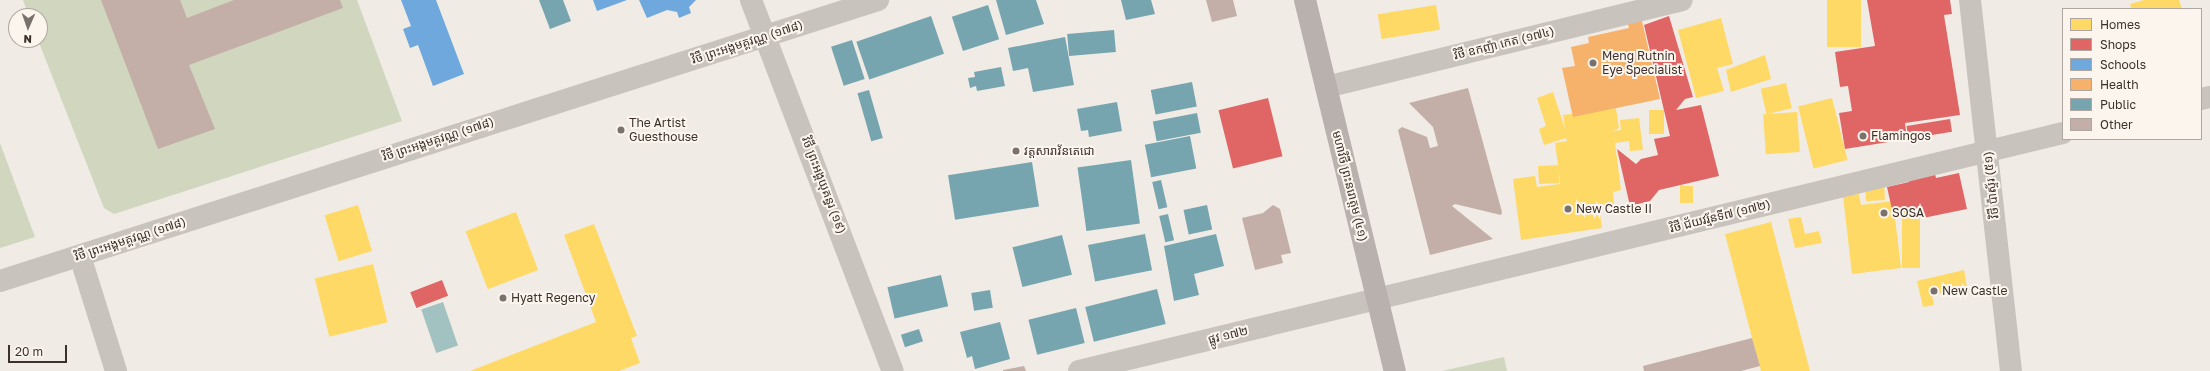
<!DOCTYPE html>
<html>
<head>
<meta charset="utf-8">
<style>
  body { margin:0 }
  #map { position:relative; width:2210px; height:371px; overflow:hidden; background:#f0ebe5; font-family:"Golos Text","Noto Sans Khmer",sans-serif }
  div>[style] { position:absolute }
  .green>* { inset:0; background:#d1d6bf }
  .water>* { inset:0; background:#a1c2c1; transform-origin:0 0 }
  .homes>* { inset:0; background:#ffd966; transform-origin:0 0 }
  .shops>* { inset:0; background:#e06666; transform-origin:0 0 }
  .schools>* { inset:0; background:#6fa8dc }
  .health>* { inset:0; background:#f6b26b }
  .public>* { inset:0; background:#76a5af; transform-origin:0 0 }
  .building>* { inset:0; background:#c3afa7 }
  .minor>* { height:22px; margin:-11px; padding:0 11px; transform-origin:11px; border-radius:11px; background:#c9c3be }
  .tertiary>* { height:22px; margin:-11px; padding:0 11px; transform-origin:11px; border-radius:11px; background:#c9c3be }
  .primary>* { height:22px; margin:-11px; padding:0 11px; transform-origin:11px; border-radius:11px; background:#b8b1ad }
  .dots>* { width:11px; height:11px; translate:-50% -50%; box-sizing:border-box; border:2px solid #fbf5ee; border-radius:50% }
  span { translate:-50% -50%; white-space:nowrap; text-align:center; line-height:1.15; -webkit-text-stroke:4px #fbf5ee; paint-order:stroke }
  .street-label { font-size:12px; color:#3b302b }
  .poi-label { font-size:12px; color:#3b302b }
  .left { translate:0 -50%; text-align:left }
  .legend { position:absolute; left:2062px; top:8px; width:140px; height:132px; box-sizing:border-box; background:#fbf5ee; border:1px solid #aea6a0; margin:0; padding:5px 7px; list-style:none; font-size:12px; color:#3b302b }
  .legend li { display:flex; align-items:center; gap:8px; height:20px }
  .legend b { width:20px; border:1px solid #aea6a0 }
  .north { position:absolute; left:8px; top:8px; width:40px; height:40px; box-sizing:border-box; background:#fbf5ee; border:1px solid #aea6a0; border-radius:50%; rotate:182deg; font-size:11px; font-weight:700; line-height:16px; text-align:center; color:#3b302b }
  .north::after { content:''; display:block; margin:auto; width:14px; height:18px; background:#7a716c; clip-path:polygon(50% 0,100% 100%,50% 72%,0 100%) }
  .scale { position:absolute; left:8px; top:345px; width:59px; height:18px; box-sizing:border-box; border:2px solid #3b302b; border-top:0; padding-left:5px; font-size:12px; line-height:14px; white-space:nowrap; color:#3b302b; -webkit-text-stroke:3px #fbf5ee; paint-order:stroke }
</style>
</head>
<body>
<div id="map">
  <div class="green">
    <i style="clip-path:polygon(23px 0,357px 0,402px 121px,114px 214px,104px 208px,38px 40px,40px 16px,29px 16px)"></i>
    <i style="clip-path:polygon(0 143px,35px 237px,0 248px)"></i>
    <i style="clip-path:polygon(1504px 357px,1507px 371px,1442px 371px)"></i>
  </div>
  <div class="water">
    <i style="left:443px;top:302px;width:46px;height:23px;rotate:71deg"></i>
  </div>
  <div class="homes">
    <i style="left:1827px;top:0;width:34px;height:47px"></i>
    <i style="clip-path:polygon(2144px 0,2179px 0,2182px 9px,2132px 9px,2130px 4px)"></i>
    <i style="left:1436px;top:5px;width:25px;height:59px;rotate:81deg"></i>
    <i style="clip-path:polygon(1721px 18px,1733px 64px,1717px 68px,1724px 91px,1696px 98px,1678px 30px)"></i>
    <i style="clip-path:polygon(1765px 55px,1771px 79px,1731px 92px,1726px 70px)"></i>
    <i style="left:1786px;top:83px;width:26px;height:26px;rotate:77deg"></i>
    <i style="clip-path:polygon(1553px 92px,1565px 129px,1563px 115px,1616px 108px,1619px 128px,1613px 131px,1621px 130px,1620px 120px,1639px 118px,1643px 150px,1630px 151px,1629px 141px,1615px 143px,1621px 190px,1613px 192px,1614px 205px,1599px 207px,1602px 228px,1521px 240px,1513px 179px,1535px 176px,1537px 187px,1560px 184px,1559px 172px,1559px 183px,1539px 184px,1538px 166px,1558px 165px,1555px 143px,1567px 141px,1566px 138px,1544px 145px,1539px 129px,1546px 126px,1537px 98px)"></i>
    <i style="left:1832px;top:98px;width:64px;height:35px;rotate:76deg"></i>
    <i style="left:1664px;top:110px;width:24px;height:15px;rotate:90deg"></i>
    <i style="left:1797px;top:112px;width:40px;height:34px;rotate:86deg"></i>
    <i style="left:1884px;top:185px;width:15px;height:19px;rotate:86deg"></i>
    <i style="left:1680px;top:186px;width:13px;height:17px"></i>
    <i style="clip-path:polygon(1859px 194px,1861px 205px,1893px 201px,1901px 268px,1852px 274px,1843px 196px)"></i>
    <i style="left:358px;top:205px;width:48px;height:35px;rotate:73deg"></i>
    <i style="left:1902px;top:210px;width:18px;height:58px"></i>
    <i style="left:516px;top:212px;width:62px;height:54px;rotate:69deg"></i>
    <i style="clip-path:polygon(1801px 217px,1805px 234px,1819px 231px,1822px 243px,1795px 248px,1788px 219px)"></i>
    <i style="clip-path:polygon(1771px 222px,1810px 371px,1761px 371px,1752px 338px,1725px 234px)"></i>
    <i style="clip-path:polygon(594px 224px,637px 336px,631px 338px,640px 363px,619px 371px,470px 371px,596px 322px,564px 235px)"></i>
    <i style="left:373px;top:264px;width:60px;height:60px;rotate:76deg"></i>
    <i style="clip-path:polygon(1964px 270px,1967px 287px,1932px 295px,1934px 305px,1923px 307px,1917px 281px)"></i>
  </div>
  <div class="shops">
    <i style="clip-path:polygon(1867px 0,1950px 0,1952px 14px,1944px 15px,1960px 115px,1905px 123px,1907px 139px,1845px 149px,1839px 113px,1852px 111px,1848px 86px,1840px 87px,1835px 52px,1875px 46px)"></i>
    <i style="clip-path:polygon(1669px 16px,1693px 97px,1685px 99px,1676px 110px,1701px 105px,1719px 176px,1659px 190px,1650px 201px,1630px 206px,1617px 149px,1636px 164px,1641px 159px,1658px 155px,1654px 139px,1670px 136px,1644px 25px)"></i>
    <i style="left:1268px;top:98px;width:60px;height:51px;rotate:76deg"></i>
    <i style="left:1950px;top:119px;width:13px;height:44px;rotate:81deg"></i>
    <i style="clip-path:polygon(1934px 170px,1936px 178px,1959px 173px,1967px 209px,1923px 218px,1921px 208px,1893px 214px,1887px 187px,1909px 182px,1908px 175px)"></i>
    <i style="left:442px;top:280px;width:17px;height:34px;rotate:69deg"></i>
  </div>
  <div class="schools">
    <i style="clip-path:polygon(401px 0,436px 0,464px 74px,433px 86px,418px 45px,410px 48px,403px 29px,411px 26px)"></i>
    <i style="clip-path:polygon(593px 0,627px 0,597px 11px)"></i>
    <i style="clip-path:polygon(639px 0,696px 0,689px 7px,691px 13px,679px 18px,677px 12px,667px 10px,647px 18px)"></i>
  </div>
  <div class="health">
    <i style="clip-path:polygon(1641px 17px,1660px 99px,1573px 117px,1562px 68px,1575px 66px,1571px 47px,1589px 43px,1588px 37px,1629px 28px,1627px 21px)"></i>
  </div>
  <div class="public">
    <i style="clip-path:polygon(539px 0,563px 0,571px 21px,550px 29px)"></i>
    <i style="clip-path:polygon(996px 0,1036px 0,1044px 24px,1006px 35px)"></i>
    <i style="clip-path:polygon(1121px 0,1151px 0,1155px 14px,1126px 20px)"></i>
    <i style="left:988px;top:5px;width:36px;height:38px;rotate:72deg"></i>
    <i style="left:931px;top:16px;width:40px;height:79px;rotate:71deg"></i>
    <i style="left:1114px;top:30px;width:22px;height:47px;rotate:85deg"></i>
    <i style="clip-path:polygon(1065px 37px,1074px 85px,1033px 92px,1028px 68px,1013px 71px,1008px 48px)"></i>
    <i style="left:852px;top:40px;width:41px;height:22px;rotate:72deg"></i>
    <i style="clip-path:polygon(1001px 67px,1005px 86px,977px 91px,976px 86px,970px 88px,968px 78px,975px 77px,974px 72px)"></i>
    <i style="left:1192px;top:82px;width:25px;height:42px;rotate:79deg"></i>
    <i style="left:869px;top:90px;width:50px;height:12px;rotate:74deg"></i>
    <i style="clip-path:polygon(1117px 102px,1122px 131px,1089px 137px,1088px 130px,1081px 131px,1077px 109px)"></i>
    <i style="left:1197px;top:113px;width:20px;height:45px;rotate:79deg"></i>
    <i style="left:1190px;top:136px;width:33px;height:46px;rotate:79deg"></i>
    <i style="left:1131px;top:160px;width:64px;height:54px;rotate:82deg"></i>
    <i style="left:1032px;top:162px;width:45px;height:85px;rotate:81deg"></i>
    <i style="left:1161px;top:180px;width:28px;height:9px;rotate:77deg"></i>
    <i style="left:1207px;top:205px;width:25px;height:24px;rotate:78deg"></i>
    <i style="left:1168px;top:214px;width:27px;height:9px;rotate:77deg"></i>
    <i style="left:1145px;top:234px;width:37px;height:58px;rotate:79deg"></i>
    <i style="clip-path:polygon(1216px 234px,1224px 266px,1194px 274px,1199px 295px,1174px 301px,1164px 246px)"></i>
    <i style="left:1062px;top:235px;width:41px;height:51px;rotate:76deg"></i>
    <i style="left:941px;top:275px;width:32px;height:55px;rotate:77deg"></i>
    <i style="left:1157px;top:289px;width:36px;height:74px;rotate:76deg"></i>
    <i style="left:990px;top:290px;width:18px;height:19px;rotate:81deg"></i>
    <i style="left:1076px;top:308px;width:36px;height:49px;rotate:76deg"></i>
    <i style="clip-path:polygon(1000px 322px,1010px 359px,975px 369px,972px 356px,967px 358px,960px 332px)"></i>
    <i style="left:919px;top:329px;width:13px;height:19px;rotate:72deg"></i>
  </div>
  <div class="building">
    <i style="clip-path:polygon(101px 0,180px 0,187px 18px,234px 0,340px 0,343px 8px,189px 65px,215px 129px,158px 149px)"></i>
    <i style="clip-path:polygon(1206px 0,1233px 0,1237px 16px,1212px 22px)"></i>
    <i style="clip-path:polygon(1468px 88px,1502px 212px,1501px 215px,1455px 204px,1452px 206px,1493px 239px,1430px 255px,1398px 130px,1402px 127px,1427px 137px,1430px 148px,1438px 146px,1433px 127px,1409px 103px)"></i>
    <i style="clip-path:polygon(1273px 205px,1280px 209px,1291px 253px,1281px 255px,1283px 263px,1255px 270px,1242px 218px,1263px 213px)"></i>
    <i style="clip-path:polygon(1752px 338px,1760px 366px,1741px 371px,1644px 371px,1643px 366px)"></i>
    <i style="clip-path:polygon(1024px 366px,1026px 371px,1003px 371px,1003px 370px)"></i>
  </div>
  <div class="minor">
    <i style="left:1326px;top:87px;width:366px;rotate:-13.7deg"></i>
    <i style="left:2201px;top:99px;width:9px;rotate:-13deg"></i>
    <i style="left:1079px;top:371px;width:1012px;rotate:-13.6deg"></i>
  </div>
  <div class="tertiary">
    <i style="left:751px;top:0;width:397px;rotate:69.1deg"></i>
    <i style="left:1970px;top:0;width:373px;rotate:83.7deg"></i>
    <i style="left:80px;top:256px;width:121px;rotate:72.6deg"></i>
    <i style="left:0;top:281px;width:922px;rotate:-17.75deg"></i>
  </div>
  <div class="primary">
    <i style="left:1305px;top:0;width:382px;rotate:76.4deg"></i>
  </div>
  <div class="dots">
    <i style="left:1593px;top:63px;background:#7a716c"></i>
    <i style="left:621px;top:130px;background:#7a716c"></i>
    <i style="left:1863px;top:136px;background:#7a716c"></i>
    <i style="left:1016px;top:151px;background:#7a716c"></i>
    <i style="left:1568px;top:209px;background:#7a716c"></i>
    <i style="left:1884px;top:213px;background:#7a716c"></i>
    <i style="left:1934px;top:291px;background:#7a716c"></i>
    <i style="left:503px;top:298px;background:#7a716c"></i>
  </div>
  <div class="street-label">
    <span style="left:747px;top:42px;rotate:-18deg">វិថី ព្រះអង្គមគ្គវណ្ណ (១៧៨)</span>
    <span style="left:1504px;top:43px;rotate:-14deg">វិថី ឧកញ៉ា កេត (១៧៤)</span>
    <span style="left:438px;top:139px;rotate:-18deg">វិថី ព្រះអង្គមគ្គវណ្ណ (១៧៨)</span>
    <span style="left:824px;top:185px;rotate:69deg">វិថី ព្រះអង្គយុគន្ធរ (១៩)</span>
    <span style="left:1991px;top:185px;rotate:-96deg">វិថី ប៉ាស្ទ័រ (៥១)</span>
    <span style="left:1350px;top:186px;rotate:76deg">មហាវិថី ព្រះនរោត្តម (៤១)</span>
    <span style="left:1720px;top:216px;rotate:-14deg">វិថី ជ័យវរ្ម័នទី៧ (១៧២)</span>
    <span style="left:130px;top:239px;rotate:-18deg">វិថី ព្រះអង្គមគ្គវណ្ណ (១៧៨)</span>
    <span style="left:1228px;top:335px;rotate:-14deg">ផ្លូវ ១៧២</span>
  </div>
  <div class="poi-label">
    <span class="left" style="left:1602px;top:63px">Meng Rutnin<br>Eye Specialist</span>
    <span class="left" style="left:629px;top:130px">The Artist<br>Guesthouse</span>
    <span class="left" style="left:1871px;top:136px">Flamingos</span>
    <span class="left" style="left:1024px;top:151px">វត្តសារាវ័នតេជោ</span>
    <span class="left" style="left:1576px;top:209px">New Castle II</span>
    <span class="left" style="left:1892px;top:213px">SOSA</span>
    <span class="left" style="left:1942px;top:291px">New Castle</span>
    <span class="left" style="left:511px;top:298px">Hyatt Regency</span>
  </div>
  <ul class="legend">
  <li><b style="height:11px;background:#ffd966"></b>Homes</li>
  <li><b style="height:11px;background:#e06666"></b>Shops</li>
  <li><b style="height:11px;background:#6fa8dc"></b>Schools</li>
  <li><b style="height:11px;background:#f6b26b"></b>Health</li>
  <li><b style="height:11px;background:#76a5af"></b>Public</li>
  <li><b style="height:11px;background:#c3afa7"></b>Other</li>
  </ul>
  <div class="north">N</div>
  <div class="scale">20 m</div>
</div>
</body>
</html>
